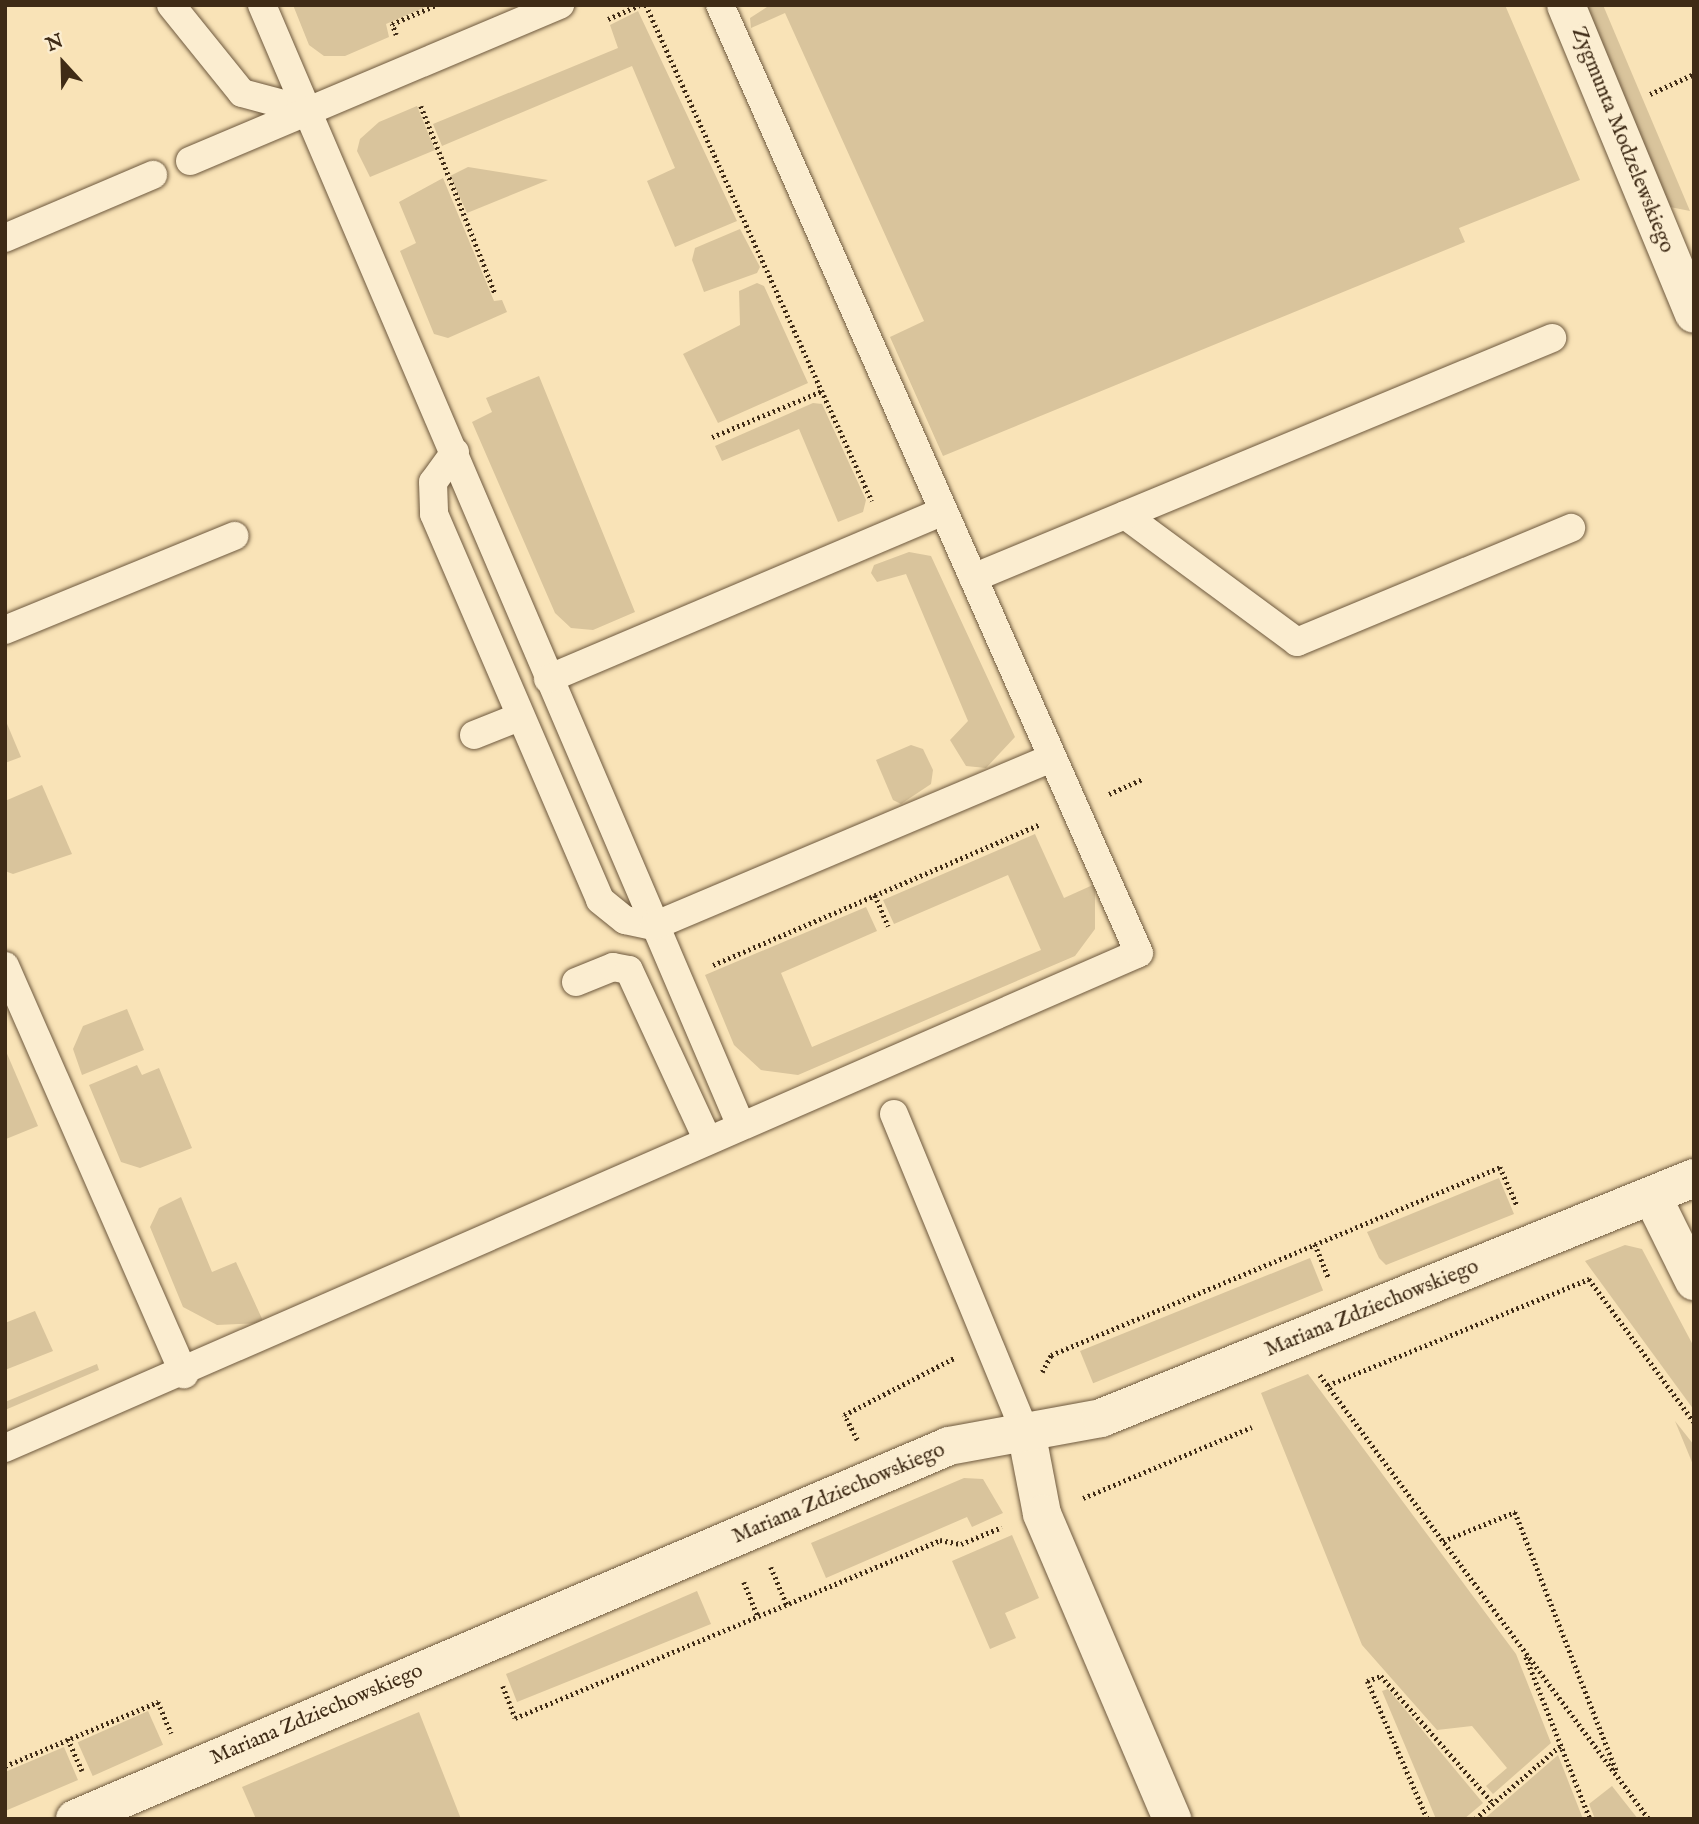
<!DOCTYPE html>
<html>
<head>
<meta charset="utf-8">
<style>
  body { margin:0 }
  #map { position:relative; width:1699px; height:1824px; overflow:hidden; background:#f9e3b7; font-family:"IM FELL English",serif }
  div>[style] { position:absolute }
  .green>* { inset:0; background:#d9c49c; transform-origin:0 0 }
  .path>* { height:4.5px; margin-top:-2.25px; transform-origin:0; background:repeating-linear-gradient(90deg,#3f2b16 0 2px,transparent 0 5.5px) }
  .roads { filter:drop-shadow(0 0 2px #6e593e) drop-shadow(0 0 2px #6e593e) }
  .lane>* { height:28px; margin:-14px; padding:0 14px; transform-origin:14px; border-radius:14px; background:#fbedd0 }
  .street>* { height:38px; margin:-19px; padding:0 19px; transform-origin:19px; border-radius:19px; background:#fbedd0 }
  span { translate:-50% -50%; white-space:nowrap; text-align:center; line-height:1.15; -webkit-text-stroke:7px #fbedd0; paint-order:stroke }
  .street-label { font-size:21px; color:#3f2b16 }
  .frame { position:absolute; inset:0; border:7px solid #3f2b16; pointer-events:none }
  .north { position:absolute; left:28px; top:28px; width:70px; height:70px; -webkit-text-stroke:5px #fbedd0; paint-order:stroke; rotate:338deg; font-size:19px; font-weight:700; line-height:28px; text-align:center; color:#3f2b16 }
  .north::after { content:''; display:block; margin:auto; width:24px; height:32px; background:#3f2b16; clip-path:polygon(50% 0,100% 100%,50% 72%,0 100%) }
</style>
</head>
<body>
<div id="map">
  <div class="green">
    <i style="clip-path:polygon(293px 5px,430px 5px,386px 24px,389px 37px,345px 56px,324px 56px,309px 45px)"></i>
    <i style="clip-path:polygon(770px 5px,1505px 5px,1580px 180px,1459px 228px,1465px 242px,943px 456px,890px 337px,924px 321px,785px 13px,751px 28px,750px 18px)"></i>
    <i style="clip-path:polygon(1581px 5px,1603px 5px,1690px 211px,1670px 207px)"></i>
    <i style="clip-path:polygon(638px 11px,737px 221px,675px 247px,647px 181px,675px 168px,632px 66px,442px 146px,433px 124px,618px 48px,610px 25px)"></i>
    <i style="clip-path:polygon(417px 106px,435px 150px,370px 177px,357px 151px,360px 139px,379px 122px)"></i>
    <i style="clip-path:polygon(468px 167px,548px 180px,467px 213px,450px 176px)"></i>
    <i style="clip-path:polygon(443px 178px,494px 301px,502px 300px,507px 312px,448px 338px,434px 334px,400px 251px,416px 243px,399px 202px)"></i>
    <i style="clip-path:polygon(740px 229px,760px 267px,757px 273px,704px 292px,692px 260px,695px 248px)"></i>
    <i style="clip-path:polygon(757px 283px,764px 286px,808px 383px,718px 423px,683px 354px,740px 325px,739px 291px)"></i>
    <i style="clip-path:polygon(539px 376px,635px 612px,593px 630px,571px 628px,555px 613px,472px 422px,492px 412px,486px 398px)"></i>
    <i style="clip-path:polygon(813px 403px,822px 404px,866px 500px,863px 512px,838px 522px,799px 429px,722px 461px,715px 446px)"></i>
    <i style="clip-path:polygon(909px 552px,931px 556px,1015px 737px,986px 768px,966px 766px,950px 740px,968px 721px,906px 574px,877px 582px,871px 573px,874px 565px)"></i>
    <i style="clip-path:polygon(5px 719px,21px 757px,5px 763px)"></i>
    <i style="clip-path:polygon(911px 745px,923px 749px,933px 770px,931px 784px,901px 804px,893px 800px,876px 760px)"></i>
    <i style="clip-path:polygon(42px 785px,72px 854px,13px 874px,5px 871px,5px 801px)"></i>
    <i style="clip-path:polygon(1035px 834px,1064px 898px,1095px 884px,1095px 929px,1075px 956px,798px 1075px,761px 1070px,734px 1045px,705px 975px,866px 907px,877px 931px,781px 973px,812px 1047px,1041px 950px,1008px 875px,894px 924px,883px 900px)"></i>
    <i style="clip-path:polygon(127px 1009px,144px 1050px,82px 1075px,73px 1049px,83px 1026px)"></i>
    <i style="clip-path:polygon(5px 1049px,38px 1126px,6px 1139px,5px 1138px)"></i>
    <i style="clip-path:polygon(137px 1065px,142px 1075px,159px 1068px,192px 1148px,140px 1168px,121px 1162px,89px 1085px)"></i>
    <i style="clip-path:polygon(1499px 1178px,1514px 1214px,1386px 1265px,1379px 1258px,1367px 1232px)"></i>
    <i style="clip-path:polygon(181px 1197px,212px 1272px,236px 1262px,264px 1323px,217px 1325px,183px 1307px,150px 1227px,159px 1208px)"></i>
    <i style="clip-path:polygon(1625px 1245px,1642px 1249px,1694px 1347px,1694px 1410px,1585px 1261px)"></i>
    <i style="left:1310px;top:1258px;width:35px;height:248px;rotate:68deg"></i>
    <i style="clip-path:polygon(35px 1311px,53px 1351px,5px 1370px,5px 1323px)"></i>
    <i style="clip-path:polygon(97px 1364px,99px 1370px,5px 1410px,5px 1402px)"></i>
    <i style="clip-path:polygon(1308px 1374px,1516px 1654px,1551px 1743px,1493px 1794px,1486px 1786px,1507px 1768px,1472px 1726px,1437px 1730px,1362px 1645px,1261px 1393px)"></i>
    <i style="clip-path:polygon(1675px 1421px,1694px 1445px,1694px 1467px)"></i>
    <i style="clip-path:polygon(964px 1478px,983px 1479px,1003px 1513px,972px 1527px,967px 1517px,826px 1578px,811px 1543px)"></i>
    <i style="clip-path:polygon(1012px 1535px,1039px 1598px,1005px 1613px,1016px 1638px,990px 1649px,952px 1561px)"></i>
    <i style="clip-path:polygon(697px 1591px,711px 1624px,517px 1702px,506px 1674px)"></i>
    <i style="clip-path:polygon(1388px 1689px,1483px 1803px,1464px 1819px,1436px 1819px,1382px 1691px)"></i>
    <i style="left:148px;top:1711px;width:37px;height:77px;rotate:66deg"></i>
    <i style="clip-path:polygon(419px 1712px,461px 1819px,256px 1819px,242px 1787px)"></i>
    <i style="clip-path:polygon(64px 1747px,78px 1780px,5px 1811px,5px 1772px)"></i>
    <i style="clip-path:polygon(1558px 1755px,1583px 1819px,1484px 1819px)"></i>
    <i style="clip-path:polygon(1612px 1786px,1638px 1819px,1595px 1819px,1589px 1804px)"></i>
  </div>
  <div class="path">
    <i style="left:646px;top:5px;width:545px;rotate:65.5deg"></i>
    <i style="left:608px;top:19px;width:34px;rotate:-24deg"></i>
    <i style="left:396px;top:35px;width:12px;rotate:-110deg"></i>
    <i style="left:392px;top:24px;width:48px;rotate:-23.4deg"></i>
    <i style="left:1650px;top:94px;width:48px;rotate:-24.4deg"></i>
    <i style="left:421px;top:106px;width:203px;rotate:68.4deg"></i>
    <i style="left:712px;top:437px;width:119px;rotate:-22.7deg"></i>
    <i style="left:1109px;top:794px;width:36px;rotate:-24deg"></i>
    <i style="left:875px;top:895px;width:34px;rotate:67deg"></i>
    <i style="left:713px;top:965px;width:356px;rotate:-23.3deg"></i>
    <i style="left:1315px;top:1244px;width:38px;rotate:68deg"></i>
    <i style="left:1042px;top:1372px;width:19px;rotate:-62deg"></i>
    <i style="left:1051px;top:1355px;width:487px;rotate:-22.7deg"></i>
    <i style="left:1500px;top:1167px;width:42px;rotate:65.9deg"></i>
    <i style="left:1320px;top:1375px;width:553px;rotate:53.46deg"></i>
    <i style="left:1328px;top:1385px;width:282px;rotate:-22.1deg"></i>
    <i style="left:1589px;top:1279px;width:177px;rotate:53.7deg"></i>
    <i style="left:857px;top:1440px;width:28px;rotate:-117deg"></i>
    <i style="left:844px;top:1415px;width:124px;rotate:-27.4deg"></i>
    <i style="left:1083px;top:1498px;width:183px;rotate:-22.8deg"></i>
    <i style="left:1443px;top:1541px;width:78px;rotate:-21.9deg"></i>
    <i style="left:1515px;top:1512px;width:279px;rotate:68.6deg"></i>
    <i style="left:771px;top:1567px;width:41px;rotate:67.2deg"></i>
    <i style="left:744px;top:1582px;width:37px;rotate:68deg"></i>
    <i style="left:1526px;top:1657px;width:174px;rotate:68.4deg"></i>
    <i style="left:503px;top:1686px;width:34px;rotate:69deg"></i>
    <i style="left:515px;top:1718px;width:461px;rotate:-22.7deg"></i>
    <i style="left:940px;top:1540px;width:21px;rotate:11deg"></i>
    <i style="left:961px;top:1544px;width:44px;rotate:-22.5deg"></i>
    <i style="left:68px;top:1739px;width:35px;rotate:66deg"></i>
    <i style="left:5px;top:1766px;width:166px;rotate:-22.7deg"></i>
    <i style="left:158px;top:1702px;width:34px;rotate:67deg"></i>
    <i style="left:1427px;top:1819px;width:150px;rotate:-113.5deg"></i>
    <i style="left:1367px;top:1681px;width:15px;rotate:-20deg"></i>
    <i style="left:1381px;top:1676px;width:169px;rotate:48.6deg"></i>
    <i style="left:1475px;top:1819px;width:113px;rotate:-40.7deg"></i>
  </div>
  <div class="roads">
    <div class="lane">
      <i style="left:171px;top:5px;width:113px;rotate:51.1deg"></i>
      <i style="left:242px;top:93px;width:69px;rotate:15deg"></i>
      <i style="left:262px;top:5px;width:1219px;rotate:66.86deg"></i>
      <i style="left:190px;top:161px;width:402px;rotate:-22.9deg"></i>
      <i style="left:5px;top:238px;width:161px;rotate:-23.1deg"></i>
      <i style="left:455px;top:452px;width:37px;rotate:126deg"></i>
      <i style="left:433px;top:482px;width:32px;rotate:88deg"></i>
      <i style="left:434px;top:514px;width:420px;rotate:66.7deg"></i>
      <i style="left:600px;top:900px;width:32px;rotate:39deg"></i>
      <i style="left:625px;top:920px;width:30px;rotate:12deg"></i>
      <i style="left:654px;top:926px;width:432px;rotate:-22.9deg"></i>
      <i style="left:1125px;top:515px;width:214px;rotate:36.4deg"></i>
      <i style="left:1297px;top:642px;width:297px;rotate:-22.6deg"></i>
      <i style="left:973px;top:578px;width:627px;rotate:-22.51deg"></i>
      <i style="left:5px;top:630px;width:248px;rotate:-22.3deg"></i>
      <i style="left:548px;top:679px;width:429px;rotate:-23deg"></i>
      <i style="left:474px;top:735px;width:48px;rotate:-21.8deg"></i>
      <i style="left:5px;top:966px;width:446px;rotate:66.3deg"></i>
      <i style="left:576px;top:982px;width:40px;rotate:-22deg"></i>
      <i style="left:613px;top:967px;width:16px;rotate:11deg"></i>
      <i style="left:629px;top:970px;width:188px;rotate:65.2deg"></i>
      <i style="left:894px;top:1114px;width:348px;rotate:67.6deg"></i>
      <i style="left:5px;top:1448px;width:1237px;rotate:-23.58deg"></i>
      <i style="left:1139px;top:953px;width:1036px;rotate:-113.84deg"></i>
    </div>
    <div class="street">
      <i style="left:1566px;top:5px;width:334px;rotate:67.5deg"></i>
      <i style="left:1652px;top:1196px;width:95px;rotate:63.7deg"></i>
      <i style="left:1027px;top:1436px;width:79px;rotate:79.1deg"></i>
      <i style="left:1042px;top:1514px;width:332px;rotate:66.9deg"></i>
      <i style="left:75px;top:1819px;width:950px;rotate:-23.11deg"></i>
      <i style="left:949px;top:1446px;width:155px;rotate:-10.4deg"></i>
      <i style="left:1101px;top:1418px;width:640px;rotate:-22.03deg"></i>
    </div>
  </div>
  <div class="street-label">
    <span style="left:1622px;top:140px;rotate:68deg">Zygmunta Modzelewskiego</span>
    <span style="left:1372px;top:1309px;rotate:-22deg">Mariana Zdziechowskiego</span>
    <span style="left:839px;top:1494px;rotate:-23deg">Mariana Zdziechowskiego</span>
    <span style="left:317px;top:1715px;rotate:-23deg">Mariana Zdziechowskiego</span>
  </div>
  <div class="frame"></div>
  <div class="north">N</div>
</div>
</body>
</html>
